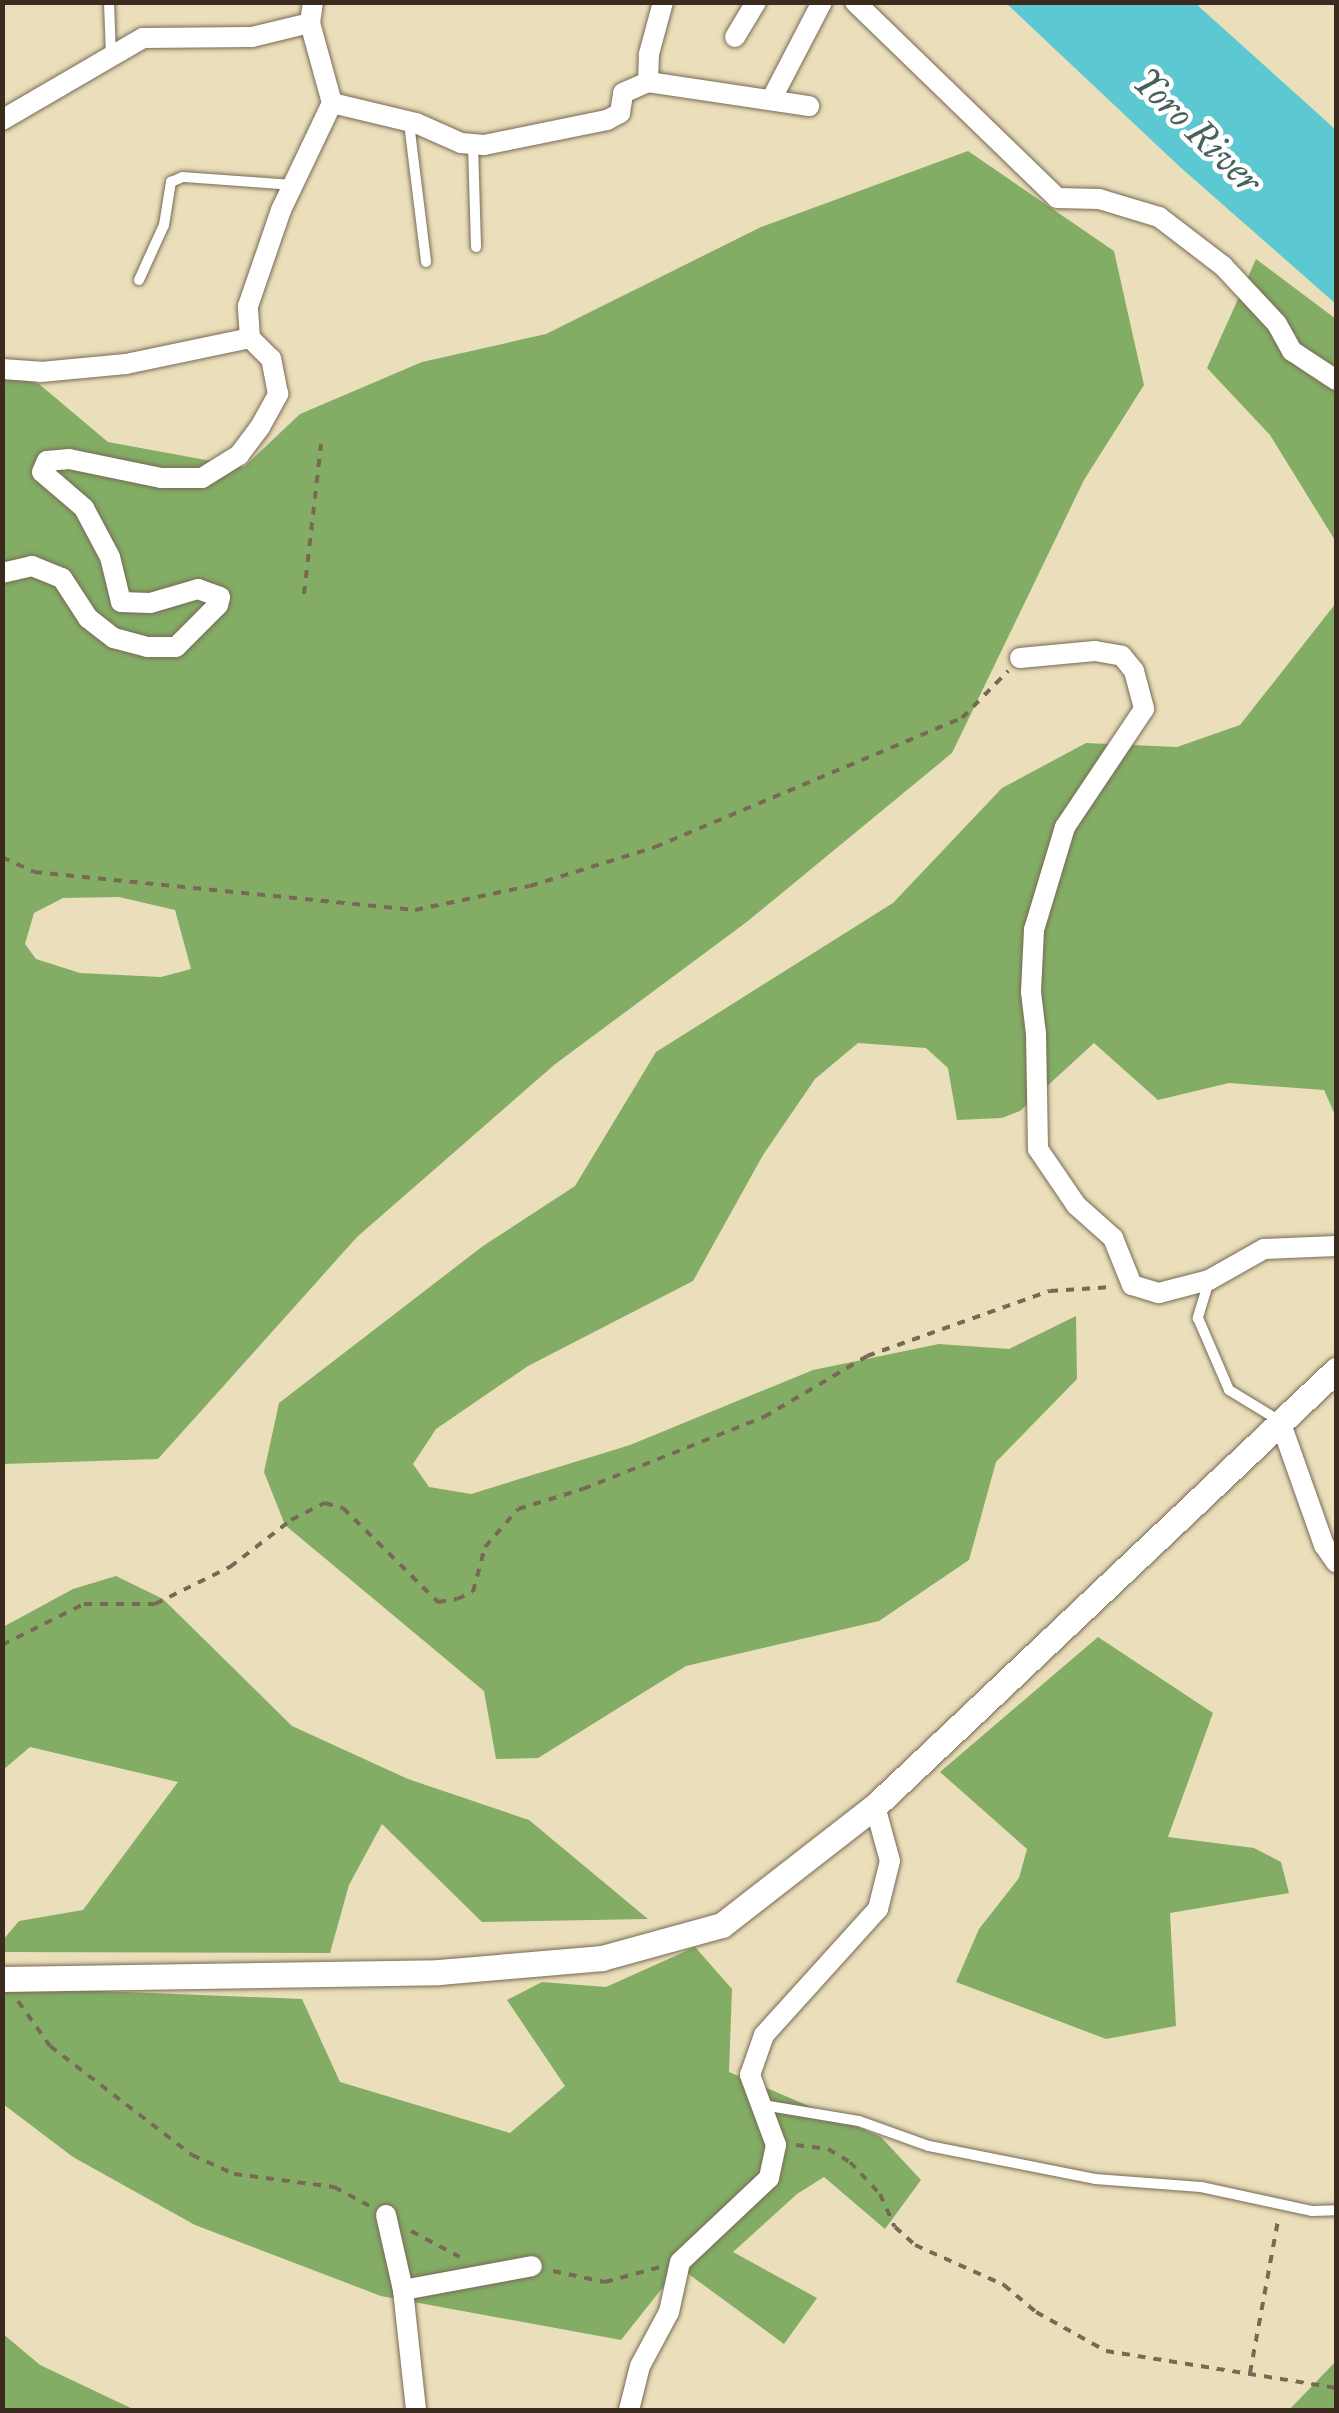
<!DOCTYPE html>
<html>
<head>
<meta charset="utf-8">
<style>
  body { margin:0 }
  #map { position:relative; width:1339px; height:2413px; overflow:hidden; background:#eadfba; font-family:"IM FELL Great Primer",serif }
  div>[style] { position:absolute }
  .forest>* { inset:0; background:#83ad65 }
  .water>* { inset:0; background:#5cc9d2 }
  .path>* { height:4px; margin-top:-2px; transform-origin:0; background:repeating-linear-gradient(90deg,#786955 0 8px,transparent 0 16px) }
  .roads { filter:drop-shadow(0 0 2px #786955) drop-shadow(0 0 2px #786955) }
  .service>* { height:10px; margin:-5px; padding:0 5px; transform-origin:5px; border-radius:5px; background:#fff }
  .minor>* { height:20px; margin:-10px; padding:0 10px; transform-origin:10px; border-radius:10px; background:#fff }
  .tertiary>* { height:25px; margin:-12.5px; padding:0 12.5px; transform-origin:12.5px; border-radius:12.5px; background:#fff }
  span { translate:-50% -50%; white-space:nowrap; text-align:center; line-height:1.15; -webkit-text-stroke:9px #fff; paint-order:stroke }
  .water-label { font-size:38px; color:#47625d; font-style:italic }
  .frame { position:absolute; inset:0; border:5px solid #3b2a1e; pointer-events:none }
</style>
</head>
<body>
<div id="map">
  <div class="forest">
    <i style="clip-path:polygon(evenodd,968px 151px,1114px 251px,1144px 385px,1084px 480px,952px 753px,748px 921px,554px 1065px,357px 1237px,158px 1459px,3px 1464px,3px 375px,39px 384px,108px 442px,244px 467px,300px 414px,422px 362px,546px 334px,761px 227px,968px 151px,119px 897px,175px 910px,191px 969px,161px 977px,80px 973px,36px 959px,25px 944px,34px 913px,63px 898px,119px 897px)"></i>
    <i style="clip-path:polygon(1256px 259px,1336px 319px,1336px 542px,1270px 435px,1207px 368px)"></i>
    <i style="clip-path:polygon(1336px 603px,1336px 1117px,1324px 1090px,1229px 1083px,1158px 1100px,1094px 1043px,1020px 1111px,1002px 1118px,957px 1120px,948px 1068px,926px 1048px,858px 1043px,815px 1079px,763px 1155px,693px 1281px,528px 1366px,436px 1429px,413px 1464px,429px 1487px,471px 1494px,630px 1445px,813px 1370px,939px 1344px,1009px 1349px,1076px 1316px,1077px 1379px,996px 1462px,969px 1560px,879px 1621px,686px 1666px,538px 1758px,496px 1759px,484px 1691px,285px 1525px,264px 1472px,279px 1403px,483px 1246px,575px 1186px,656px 1052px,893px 903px,1002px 788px,1086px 743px,1177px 747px,1240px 725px)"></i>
    <i style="clip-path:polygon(116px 1576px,163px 1599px,292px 1726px,408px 1779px,529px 1820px,648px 1919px,482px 1922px,382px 1824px,349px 1885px,330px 1953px,3px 1952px,3px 1940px,19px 1921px,83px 1910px,178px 1782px,30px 1747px,3px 1770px,3px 1627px,73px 1589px)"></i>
    <i style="clip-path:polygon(1098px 1637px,1213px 1713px,1168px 1837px,1254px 1848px,1281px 1862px,1289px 1893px,1170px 1913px,1176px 2026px,1106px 2039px,956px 1982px,979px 1929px,1019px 1878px,1027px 1849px,940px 1772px)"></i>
    <i style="clip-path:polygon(695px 1947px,732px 1989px,729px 2072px,881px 2137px,921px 2180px,885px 2229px,824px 2177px,797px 2194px,733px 2252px,817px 2298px,784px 2344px,679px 2267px,621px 2340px,381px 2296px,195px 2225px,73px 2157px,3px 2104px,2px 1987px,302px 1999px,340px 2082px,510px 2133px,565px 2086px,507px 2000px,542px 1982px,606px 1987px)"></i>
    <i style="clip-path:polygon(2px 2333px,40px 2365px,135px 2410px,3px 2410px)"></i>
    <i style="clip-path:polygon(1336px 2361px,1336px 2410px,1289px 2410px)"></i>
  </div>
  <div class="water">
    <i style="clip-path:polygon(1006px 3px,1195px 3px,1336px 130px,1336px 304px,1180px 167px)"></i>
  </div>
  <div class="path">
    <i style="left:304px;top:594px;width:151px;rotate:-83.5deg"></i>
    <i style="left:2px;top:857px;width:35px;rotate:25deg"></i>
    <i style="left:34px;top:872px;width:383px;rotate:5.7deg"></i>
    <i style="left:415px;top:910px;width:117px;rotate:-11.8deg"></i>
    <i style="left:530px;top:886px;width:131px;rotate:-17.3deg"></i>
    <i style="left:655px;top:847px;width:333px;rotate:-22.8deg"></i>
    <i style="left:962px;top:718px;width:66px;rotate:-45.6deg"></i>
    <i style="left:2px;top:1645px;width:92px;rotate:-26.6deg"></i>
    <i style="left:84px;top:1604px;width:71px"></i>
    <i style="left:155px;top:1604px;width:84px;rotate:-26.3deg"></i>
    <i style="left:230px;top:1567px;width:77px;rotate:-37.6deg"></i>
    <i style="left:291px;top:1520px;width:38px;rotate:-27deg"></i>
    <i style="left:325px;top:1503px;width:19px;rotate:16deg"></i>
    <i style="left:343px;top:1508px;width:134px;rotate:44.7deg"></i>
    <i style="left:438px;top:1602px;width:19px;rotate:-9deg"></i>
    <i style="left:457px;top:1599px;width:17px;rotate:-24deg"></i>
    <i style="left:473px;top:1592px;width:47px;rotate:-75.1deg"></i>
    <i style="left:485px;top:1547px;width:50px;rotate:-49deg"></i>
    <i style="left:518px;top:1509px;width:68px;rotate:-17.1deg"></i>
    <i style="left:583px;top:1489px;width:195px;rotate:-21.7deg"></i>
    <i style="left:764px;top:1417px;width:120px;rotate:-30.6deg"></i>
    <i style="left:867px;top:1356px;width:194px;rotate:-19.6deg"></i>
    <i style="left:1050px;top:1291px;width:62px;rotate:-3.7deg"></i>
    <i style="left:18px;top:2001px;width:55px;rotate:54.6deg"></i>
    <i style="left:50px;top:2046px;width:179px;rotate:37.5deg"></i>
    <i style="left:192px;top:2155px;width:46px;rotate:24.3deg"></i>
    <i style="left:234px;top:2174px;width:101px;rotate:7.4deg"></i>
    <i style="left:334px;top:2187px;width:40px;rotate:28deg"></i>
    <i style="left:796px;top:2145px;width:32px;rotate:7deg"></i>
    <i style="left:828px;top:2149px;width:26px;rotate:31deg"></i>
    <i style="left:850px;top:2162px;width:44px;rotate:46.8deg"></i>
    <i style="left:880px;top:2194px;width:36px;rotate:66deg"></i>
    <i style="left:895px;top:2227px;width:27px;rotate:42deg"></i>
    <i style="left:915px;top:2245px;width:98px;rotate:24.2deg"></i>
    <i style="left:1004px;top:2285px;width:42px;rotate:40.2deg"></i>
    <i style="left:1036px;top:2312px;width:80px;rotate:29.1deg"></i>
    <i style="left:1106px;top:2351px;width:233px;rotate:9.1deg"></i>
    <i style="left:411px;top:2231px;width:55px;rotate:28deg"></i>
    <i style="left:553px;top:2271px;width:53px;rotate:11.9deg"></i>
    <i style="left:605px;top:2282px;width:57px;rotate:-15.3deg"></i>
    <i style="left:1250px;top:2373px;width:156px;rotate:-79.6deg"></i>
  </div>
  <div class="roads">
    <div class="service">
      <i style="left:109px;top:2px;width:54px;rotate:87.9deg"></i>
      <i style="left:409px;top:123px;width:140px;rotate:83deg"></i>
      <i style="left:473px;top:145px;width:102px;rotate:88.3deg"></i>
      <i style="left:139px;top:280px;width:60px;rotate:-65.6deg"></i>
      <i style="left:164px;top:225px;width:44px;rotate:-80.8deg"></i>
      <i style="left:171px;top:182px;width:13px;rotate:-23deg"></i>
      <i style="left:183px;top:177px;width:109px;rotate:4.2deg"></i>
      <i style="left:1209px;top:1281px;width:39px;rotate:107deg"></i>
      <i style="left:1198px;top:1318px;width:78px;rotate:66.7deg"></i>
      <i style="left:1229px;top:1390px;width:60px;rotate:31.3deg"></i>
      <i style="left:763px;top:2105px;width:97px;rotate:9.5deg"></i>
      <i style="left:859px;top:2121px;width:74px;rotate:19.7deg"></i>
      <i style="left:929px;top:2146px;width:169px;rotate:11.2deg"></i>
      <i style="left:1095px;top:2179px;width:106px;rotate:4.3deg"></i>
      <i style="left:1201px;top:2187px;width:114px;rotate:12.2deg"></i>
      <i style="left:1312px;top:2211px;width:24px;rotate:-2deg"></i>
    </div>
    <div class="minor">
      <i style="left:855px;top:2px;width:281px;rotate:44.1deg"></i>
      <i style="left:1057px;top:198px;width:42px;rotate:1.4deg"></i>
      <i style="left:1099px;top:199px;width:63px;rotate:16.7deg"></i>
      <i style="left:1159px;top:217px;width:81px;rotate:37.4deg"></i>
      <i style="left:1223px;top:266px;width:79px;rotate:47deg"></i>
      <i style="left:1277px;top:324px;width:31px;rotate:61deg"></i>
      <i style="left:1292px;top:351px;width:53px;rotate:33.4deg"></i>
      <i style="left:735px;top:37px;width:41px;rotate:-59deg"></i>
      <i style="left:648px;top:82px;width:163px;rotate:8.5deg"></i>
      <i style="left:771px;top:100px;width:110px;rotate:-62.5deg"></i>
      <i style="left:332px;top:103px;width:86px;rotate:13.4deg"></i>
      <i style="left:416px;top:123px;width:49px;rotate:24deg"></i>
      <i style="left:461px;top:143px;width:23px;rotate:5deg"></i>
      <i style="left:484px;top:145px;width:126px;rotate:-11.5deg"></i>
      <i style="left:607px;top:120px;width:15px;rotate:-28deg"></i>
      <i style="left:620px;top:113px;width:20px;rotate:-81deg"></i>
      <i style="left:623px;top:93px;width:27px;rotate:-24deg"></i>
      <i style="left:648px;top:82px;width:28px;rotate:-88deg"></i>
      <i style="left:649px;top:54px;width:54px;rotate:-74.9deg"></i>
      <i style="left:2px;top:120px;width:163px;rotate:-30.2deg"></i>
      <i style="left:143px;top:38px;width:109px;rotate:-0.5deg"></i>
      <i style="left:252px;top:37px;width:60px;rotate:-13.6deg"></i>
      <i style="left:2px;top:369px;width:39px;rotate:4deg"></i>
      <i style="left:41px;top:372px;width:85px;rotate:-5.4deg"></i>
      <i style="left:126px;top:364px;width:127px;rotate:-11.8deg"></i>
      <i style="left:2px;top:573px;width:31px;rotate:-13deg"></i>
      <i style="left:32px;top:566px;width:32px;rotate:22deg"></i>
      <i style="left:62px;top:578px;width:48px;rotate:57deg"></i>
      <i style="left:88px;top:618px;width:33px;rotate:38deg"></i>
      <i style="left:114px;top:638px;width:34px;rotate:15deg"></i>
      <i style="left:147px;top:647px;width:29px"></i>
      <i style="left:176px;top:647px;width:59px;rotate:-45deg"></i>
      <i style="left:218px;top:605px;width:8px;rotate:-76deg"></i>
      <i style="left:220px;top:597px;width:23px;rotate:-160deg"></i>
      <i style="left:198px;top:589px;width:50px;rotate:163.7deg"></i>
      <i style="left:150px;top:603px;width:29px;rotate:-178deg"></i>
      <i style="left:121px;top:602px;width:46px;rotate:-103.7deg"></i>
      <i style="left:110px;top:557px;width:55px;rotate:-118deg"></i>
      <i style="left:84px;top:508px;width:55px;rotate:-139.4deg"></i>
      <i style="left:42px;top:472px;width:12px;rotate:-66deg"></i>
      <i style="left:47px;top:461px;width:22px;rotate:-5deg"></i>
      <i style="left:69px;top:459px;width:94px;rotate:11.7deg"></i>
      <i style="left:161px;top:478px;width:41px"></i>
      <i style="left:202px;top:478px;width:44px;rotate:-31.9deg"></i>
      <i style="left:239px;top:455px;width:35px;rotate:-53deg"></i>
      <i style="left:260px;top:427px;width:38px;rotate:-61deg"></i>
      <i style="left:278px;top:394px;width:36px;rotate:-101deg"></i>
      <i style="left:271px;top:359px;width:30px;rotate:-135deg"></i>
      <i style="left:250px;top:338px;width:32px;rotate:-94deg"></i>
      <i style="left:248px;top:306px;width:102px;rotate:-71deg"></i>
      <i style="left:281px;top:210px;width:119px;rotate:-64.5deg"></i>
      <i style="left:332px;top:103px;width:83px;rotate:-105.4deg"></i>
      <i style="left:310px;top:23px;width:21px;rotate:-82deg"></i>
      <i style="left:1020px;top:658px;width:75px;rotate:-5.3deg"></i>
      <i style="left:1095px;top:651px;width:27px;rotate:10deg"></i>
      <i style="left:1122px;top:656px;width:19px;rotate:51deg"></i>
      <i style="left:1134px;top:671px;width:39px;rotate:75deg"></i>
      <i style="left:1144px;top:709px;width:142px;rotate:123.8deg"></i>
      <i style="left:1065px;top:827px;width:108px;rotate:106.8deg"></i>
      <i style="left:1034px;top:930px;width:62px;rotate:92.8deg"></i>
      <i style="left:1031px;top:992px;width:42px;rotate:83.2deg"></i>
      <i style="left:1036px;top:1034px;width:115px;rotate:89deg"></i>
      <i style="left:1038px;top:1149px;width:68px;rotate:55.8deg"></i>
      <i style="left:1076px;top:1205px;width:50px;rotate:41.7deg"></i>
      <i style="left:1113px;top:1238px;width:51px;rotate:68deg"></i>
      <i style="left:1132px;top:1285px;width:28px;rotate:17deg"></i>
      <i style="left:1159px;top:1293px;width:52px;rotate:-14.6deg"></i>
      <i style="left:1209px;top:1280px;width:63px;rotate:-29.4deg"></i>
      <i style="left:1264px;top:1249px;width:72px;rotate:-2.4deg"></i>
      <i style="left:1280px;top:1421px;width:132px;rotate:70.5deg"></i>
      <i style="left:1324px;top:1545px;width:21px;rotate:55deg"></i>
      <i style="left:386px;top:2215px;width:77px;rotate:77.2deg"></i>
      <i style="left:403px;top:2290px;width:121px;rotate:83.8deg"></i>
      <i style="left:403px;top:2290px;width:131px;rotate:-10.5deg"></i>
      <i style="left:629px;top:2410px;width:45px;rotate:-76deg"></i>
      <i style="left:640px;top:2366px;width:61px;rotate:-61.8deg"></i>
      <i style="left:669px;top:2312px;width:51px;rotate:-77.6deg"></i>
      <i style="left:680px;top:2262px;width:122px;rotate:-43.3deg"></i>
      <i style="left:769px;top:2178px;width:34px;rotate:-78deg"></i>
      <i style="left:776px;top:2145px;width:75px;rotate:-110.4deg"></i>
      <i style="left:750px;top:2075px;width:42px;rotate:-70.7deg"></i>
      <i style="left:764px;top:2035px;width:170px;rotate:-47.9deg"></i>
      <i style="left:878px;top:1909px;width:49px;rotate:-76deg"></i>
      <i style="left:890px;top:1861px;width:57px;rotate:-105.3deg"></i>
    </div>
    <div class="tertiary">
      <i style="left:2px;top:1979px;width:437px;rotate:-0.9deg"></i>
      <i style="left:439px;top:1972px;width:164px;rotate:-4.9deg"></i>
      <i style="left:602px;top:1958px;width:124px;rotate:-15.4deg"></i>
      <i style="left:722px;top:1925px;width:194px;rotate:-37.9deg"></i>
      <i style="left:875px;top:1806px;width:635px;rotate:-43.4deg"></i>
    </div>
  </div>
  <div class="water-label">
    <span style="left:1197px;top:131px;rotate:44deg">Yoro River</span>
  </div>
  <div class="frame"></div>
</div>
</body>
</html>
